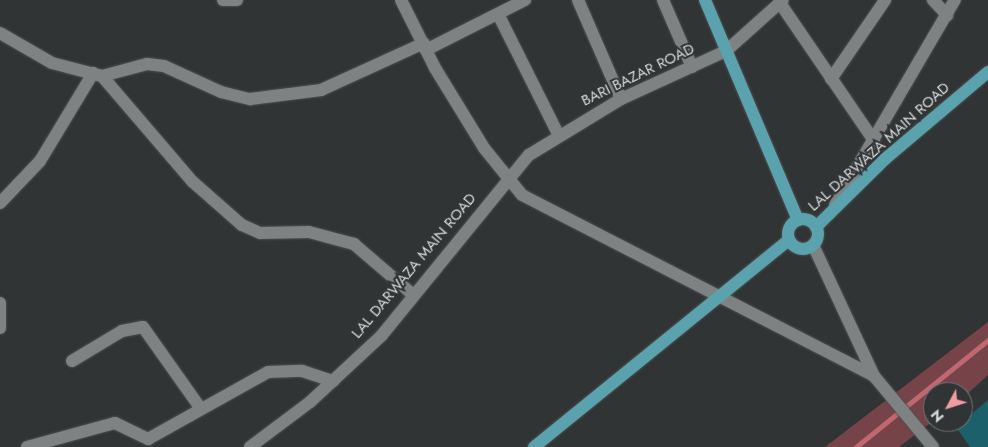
<!DOCTYPE html>
<html>
<head>
<meta charset="utf-8">
<style>
  body { margin:0 }
  #map { position:relative; width:988px; height:447px; overflow:hidden; background:#303435; font-family:Jost,sans-serif }
  div>[style] { position:absolute }
  .green>* { inset:0; background:#764348 }
  .stream>* { height:4.5px; margin:-2.25px; padding:0 2.25px; transform-origin:2.25px; border-radius:2.25px; background:#c06771 }
  .building>* { inset:0; background:#1b606a }
  .roads { filter:drop-shadow(0 0 1px #4e5151) drop-shadow(0 0 1px #4e5151) }
  .minor>* { height:12px; margin:-6px; padding:0 6px; transform-origin:6px; border-radius:6px; background:#7e8283 }
  .major>* { height:12px; margin:-6px; padding:0 6px; transform-origin:6px; border-radius:6px; background:#59a2ae }
  .major>.ring { margin:-6px; padding:0; box-sizing:content-box; background:none; border:12px solid #59a2ae; border-radius:50% }
  span { translate:-50% -50%; white-space:nowrap; text-align:center; line-height:1.15; -webkit-text-stroke:4px #303435; paint-order:stroke }
  .street-label { font-size:15px; color:#d8dadb }
  .north { position:absolute; left:923px; top:382px; width:50px; height:50px; box-sizing:border-box; background:#303435; border:1px solid #737677; border-radius:50%; rotate:230deg; font-size:14px; font-weight:700; line-height:20px; text-align:center; color:#d8dadb }
  .north::after { content:''; display:block; margin:auto; width:18px; height:22px; background:#f49aa3; clip-path:polygon(50% 0,100% 100%,50% 72%,0 100%) }
</style>
</head>
<body>
<div id="map">
  <div class="green">
    <i style="clip-path:polygon(988px 322px,988px 375px,963px 398px,963px 392px,933px 392px,933px 421px,899px 447px,825px 447px)"></i>
  </div>
  <div class="stream">
    <i style="left:856px;top:447px;width:170px;rotate:-39deg"></i>
  </div>
  <div class="building">
    <i style="clip-path:polygon(988px 400px,988px 447px,970px 447px,956px 427px)"></i>
  </div>
  <div class="roads">
    <div class="minor">
      <i style="left:223px;top:0;width:14px"></i>
      <i style="left:401px;top:0;width:76px;rotate:63.4deg"></i>
      <i style="left:435px;top:68px;width:94px;rotate:58.5deg"></i>
      <i style="left:484px;top:148px;width:60px;rotate:51deg"></i>
      <i style="left:522px;top:195px;width:396px;rotate:27.2deg"></i>
      <i style="left:578px;top:0;width:108px;rotate:66.5deg"></i>
      <i style="left:663px;top:0;width:73px;rotate:66.6deg"></i>
      <i style="left:933px;top:0;width:21px;rotate:47deg"></i>
      <i style="left:780px;top:3px;width:167px;rotate:55.7deg"></i>
      <i style="left:498px;top:14px;width:134px;rotate:63.4deg"></i>
      <i style="left:0;top:33px;width:60px;rotate:30deg"></i>
      <i style="left:52px;top:63px;width:52px;rotate:14.6deg"></i>
      <i style="left:102px;top:76px;width:47px;rotate:-14.9deg"></i>
      <i style="left:147px;top:64px;width:17px;rotate:7deg"></i>
      <i style="left:164px;top:66px;width:63px;rotate:24.5deg"></i>
      <i style="left:221px;top:92px;width:30px;rotate:14deg"></i>
      <i style="left:250px;top:99px;width:72px;rotate:-7.2deg"></i>
      <i style="left:321px;top:90px;width:113px;rotate:-24.5deg"></i>
      <i style="left:426px;top:50px;width:111px;rotate:-26.8deg"></i>
      <i style="left:102px;top:76px;width:140px;rotate:49.4deg"></i>
      <i style="left:193px;top:182px;width:65px;rotate:41.3deg"></i>
      <i style="left:242px;top:225px;width:20px;rotate:24deg"></i>
      <i style="left:260px;top:233px;width:49px;rotate:-1.2deg"></i>
      <i style="left:309px;top:232px;width:47px;rotate:14.9deg"></i>
      <i style="left:354px;top:244px;width:75px;rotate:40.7deg"></i>
      <i style="left:831px;top:79px;width:96px;rotate:-55.6deg"></i>
      <i style="left:0;top:203px;width:58px;rotate:-46.4deg"></i>
      <i style="left:40px;top:161px;width:103px;rotate:-58.9deg"></i>
      <i style="left:835px;top:205px;width:238px;rotate:-59.7deg"></i>
      <i style="left:813px;top:245px;width:145px;rotate:65deg"></i>
      <i style="left:874px;top:376px;width:92px;rotate:50.3deg"></i>
      <i style="left:0;top:303px;width:25px;rotate:90deg"></i>
      <i style="left:72px;top:361px;width:58px;rotate:-31deg"></i>
      <i style="left:122px;top:331px;width:21px;rotate:-11deg"></i>
      <i style="left:143px;top:327px;width:100px;rotate:54.7deg"></i>
      <i style="left:27px;top:447px;width:91px;rotate:-15.3deg"></i>
      <i style="left:115px;top:423px;width:37px;rotate:26deg"></i>
      <i style="left:148px;top:439px;width:137px;rotate:-29.2deg"></i>
      <i style="left:268px;top:372px;width:34px;rotate:-2deg"></i>
      <i style="left:302px;top:371px;width:33px;rotate:18deg"></i>
      <i style="left:250px;top:447px;width:75px;rotate:-36.9deg"></i>
      <i style="left:310px;top:402px;width:98px;rotate:-42.9deg"></i>
      <i style="left:382px;top:335px;width:232px;rotate:-50.8deg"></i>
      <i style="left:529px;top:155px;width:108px;rotate:-31.3deg"></i>
      <i style="left:621px;top:99px;width:115px;rotate:-24.6deg"></i>
      <i style="left:726px;top:51px;width:76px;rotate:-41.8deg"></i>
    </div>
    <div class="major">
      <i style="left:705px;top:0;width:239px;rotate:67.1deg"></i>
      <i class="ring" style="left:788px;top:219px;width:18px;height:18px"></i>
      <i style="left:816px;top:227px;width:97px;rotate:-44.6deg"></i>
      <i style="left:885px;top:159px;width:135px;rotate:-40.2deg"></i>
      <i style="left:534px;top:447px;width:328px;rotate:-39.1deg"></i>
    </div>
  </div>
  <div class="street-label">
    <span style="left:638px;top:75px;rotate:-26deg">BARI BAZAR ROAD</span>
    <span style="left:879px;top:147px;rotate:-42deg">LAL DARWAZA MAIN ROAD</span>
    <span style="left:414px;top:266px;rotate:-50deg">LAL DARWAZA MAIN ROAD</span>
  </div>
  <div class="north">N</div>
</div>
</body>
</html>
